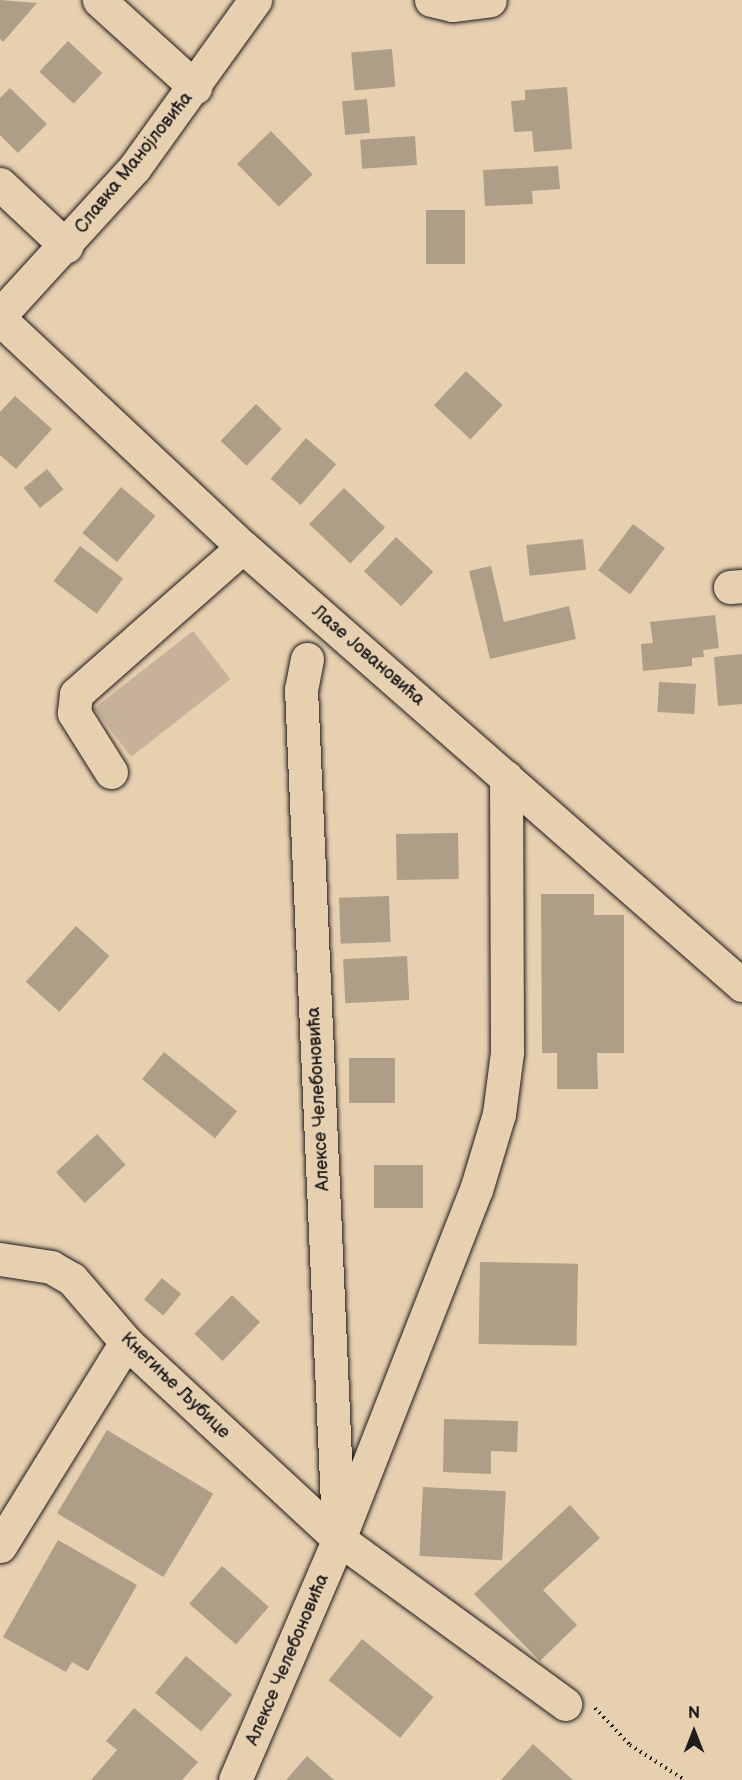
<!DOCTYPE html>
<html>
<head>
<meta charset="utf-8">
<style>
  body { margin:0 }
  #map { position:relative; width:742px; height:1780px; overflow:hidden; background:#e7d0b0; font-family:"Balsamiq Sans",sans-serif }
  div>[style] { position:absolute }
  .green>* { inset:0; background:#c6b298; transform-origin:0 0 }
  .building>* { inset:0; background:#ae9e87; transform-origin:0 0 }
  .path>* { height:4px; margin-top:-2px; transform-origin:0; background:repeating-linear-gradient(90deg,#1c1c1c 0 1.5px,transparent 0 6px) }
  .roads { filter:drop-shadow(0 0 2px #1c1c1c) drop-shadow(0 0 2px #1c1c1c) }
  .minor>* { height:33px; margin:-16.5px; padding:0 16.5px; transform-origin:16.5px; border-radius:16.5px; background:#e7d0b0 }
  .major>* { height:33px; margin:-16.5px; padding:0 16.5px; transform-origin:16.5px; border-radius:16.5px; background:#e7d0b0 }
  span { translate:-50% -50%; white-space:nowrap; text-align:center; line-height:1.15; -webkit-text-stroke:4.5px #e7d0b0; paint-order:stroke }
  .street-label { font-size:18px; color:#1c1c1c }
  .north { position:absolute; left:664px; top:1702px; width:60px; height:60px; -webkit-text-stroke:4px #e7d0b0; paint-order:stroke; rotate:0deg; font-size:16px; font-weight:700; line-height:24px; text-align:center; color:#1c1c1c }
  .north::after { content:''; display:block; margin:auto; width:21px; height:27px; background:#1c1c1c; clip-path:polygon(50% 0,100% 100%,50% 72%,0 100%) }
</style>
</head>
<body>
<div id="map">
  <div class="green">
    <i style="left:193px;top:631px;width:61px;height:126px;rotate:52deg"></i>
  </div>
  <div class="building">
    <i style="clip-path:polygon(0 0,37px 3px,3px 42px,0 39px)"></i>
    <i style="left:68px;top:41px;width:47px;height:42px;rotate:43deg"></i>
    <i style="left:392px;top:49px;width:38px;height:41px;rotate:85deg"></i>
    <i style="clip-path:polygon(567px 87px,572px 149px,534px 152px,532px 131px,514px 132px,511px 101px,525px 100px,525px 90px)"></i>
    <i style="clip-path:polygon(10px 88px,47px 124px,18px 153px,0 135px,0 98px)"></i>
    <i style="left:367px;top:99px;width:34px;height:25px;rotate:85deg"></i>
    <i style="left:271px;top:131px;width:60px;height:47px;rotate:46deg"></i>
    <i style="left:415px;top:136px;width:29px;height:55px;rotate:86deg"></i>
    <i style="clip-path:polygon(558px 166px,560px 189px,532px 191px,533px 204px,485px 206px,483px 170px)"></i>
    <i style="left:426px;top:210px;width:39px;height:54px"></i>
    <i style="left:466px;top:371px;width:50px;height:47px;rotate:43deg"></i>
    <i style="clip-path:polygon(15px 396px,52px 429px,16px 469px,0 455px,0 412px)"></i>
    <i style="left:256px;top:404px;width:36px;height:51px;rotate:44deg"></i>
    <i style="left:306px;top:438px;width:40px;height:54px;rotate:41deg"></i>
    <i style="left:47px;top:469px;width:26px;height:30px;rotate:51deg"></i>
    <i style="left:121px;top:487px;width:45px;height:60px;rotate:40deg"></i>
    <i style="left:344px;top:488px;width:57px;height:50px;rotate:44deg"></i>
    <i style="left:633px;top:524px;width:40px;height:58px;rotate:37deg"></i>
    <i style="left:396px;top:537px;width:51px;height:47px;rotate:43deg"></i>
    <i style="left:583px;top:539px;width:31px;height:57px;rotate:84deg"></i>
    <i style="left:80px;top:546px;width:54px;height:44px;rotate:37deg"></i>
    <i style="clip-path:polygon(491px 566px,504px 622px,569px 606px,576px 639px,490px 659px,469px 571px)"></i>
    <i style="clip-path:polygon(715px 615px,719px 648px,703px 650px,704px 657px,692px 658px,692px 666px,643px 671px,641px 644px,653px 643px,650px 622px)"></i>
    <i style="clip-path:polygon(742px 654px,742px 704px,718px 706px,714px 657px)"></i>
    <i style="left:659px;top:682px;width:37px;height:30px;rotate:3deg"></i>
    <i style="left:458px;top:833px;width:46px;height:62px;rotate:89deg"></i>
    <i style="clip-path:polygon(541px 894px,594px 894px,594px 915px,624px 915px,624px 1053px,597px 1053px,598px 1089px,557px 1089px,557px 1053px,542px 1053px)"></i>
    <i style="left:389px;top:896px;width:46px;height:50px;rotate:88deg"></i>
    <i style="left:76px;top:926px;width:45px;height:75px;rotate:42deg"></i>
    <i style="left:407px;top:956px;width:44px;height:64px;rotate:87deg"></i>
    <i style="left:164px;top:1052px;width:94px;height:35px;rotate:39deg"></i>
    <i style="left:349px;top:1058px;width:46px;height:45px"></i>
    <i style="left:97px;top:1134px;width:42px;height:56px;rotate:47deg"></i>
    <i style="left:374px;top:1165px;width:49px;height:43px"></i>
    <i style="left:480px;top:1262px;width:98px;height:82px;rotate:1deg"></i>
    <i style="left:162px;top:1278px;width:25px;height:28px;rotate:40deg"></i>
    <i style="left:232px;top:1295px;width:39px;height:54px;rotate:44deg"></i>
    <i style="clip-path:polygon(444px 1419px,518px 1421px,517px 1452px,491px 1451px,491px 1474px,443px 1472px)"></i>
    <i style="left:107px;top:1430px;width:124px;height:97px;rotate:31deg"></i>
    <i style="left:423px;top:1487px;width:83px;height:69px;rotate:3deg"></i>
    <i style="clip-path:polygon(570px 1505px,600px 1538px,543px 1590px,577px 1625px,540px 1661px,474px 1594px)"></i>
    <i style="clip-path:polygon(58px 1540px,137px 1585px,88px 1671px,72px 1662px,66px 1672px,3px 1637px)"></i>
    <i style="left:222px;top:1566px;width:62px;height:50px;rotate:41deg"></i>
    <i style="left:362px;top:1639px;width:92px;height:53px;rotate:39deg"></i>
    <i style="left:186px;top:1656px;width:60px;height:48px;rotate:40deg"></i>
    <i style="clip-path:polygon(134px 1708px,198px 1762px,182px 1780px,91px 1780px,117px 1750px,106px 1741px)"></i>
    <i style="clip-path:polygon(533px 1744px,573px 1780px,501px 1780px)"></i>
    <i style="clip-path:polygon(307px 1756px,334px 1780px,286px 1780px)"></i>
  </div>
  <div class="path">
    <i style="left:595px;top:1708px;width:51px;rotate:46.6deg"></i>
    <i style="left:630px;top:1745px;width:65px;rotate:32.5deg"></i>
  </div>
  <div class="roads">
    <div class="minor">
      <i style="left:99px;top:0;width:130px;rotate:42.2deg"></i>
      <i style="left:431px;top:0;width:22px;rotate:13deg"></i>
      <i style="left:452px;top:5px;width:38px;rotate:-7deg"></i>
      <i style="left:0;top:184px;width:91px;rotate:43.2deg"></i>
      <i style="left:0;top:319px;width:333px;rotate:43.2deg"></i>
      <i style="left:243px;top:547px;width:664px;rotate:41.28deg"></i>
      <i style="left:730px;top:587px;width:12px;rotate:-5deg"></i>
      <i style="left:307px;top:659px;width:31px;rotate:101deg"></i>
      <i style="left:301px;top:689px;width:838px;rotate:87.47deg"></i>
      <i style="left:111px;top:772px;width:70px;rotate:-122.1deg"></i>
      <i style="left:74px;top:713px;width:19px;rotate:-84deg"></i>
      <i style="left:76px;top:694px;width:222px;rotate:-41.4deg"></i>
      <i style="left:0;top:1259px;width:52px;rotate:8.9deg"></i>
      <i style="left:51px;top:1267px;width:24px;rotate:30deg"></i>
      <i style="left:72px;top:1279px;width:83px;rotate:49.4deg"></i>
      <i style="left:126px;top:1342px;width:290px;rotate:42.8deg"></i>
      <i style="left:339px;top:1539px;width:280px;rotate:36.1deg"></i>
      <i style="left:0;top:1546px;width:240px;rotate:-58.3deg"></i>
      <i style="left:235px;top:1780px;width:262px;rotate:-66.7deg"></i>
      <i style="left:339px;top:1539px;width:375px;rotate:-68.6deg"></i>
      <i style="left:476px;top:1190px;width:79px;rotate:-73.2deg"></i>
      <i style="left:499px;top:1114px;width:63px;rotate:-82.6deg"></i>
      <i style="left:507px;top:1052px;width:275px;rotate:-90.2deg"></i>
    </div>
    <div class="major">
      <i style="left:0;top:315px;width:200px;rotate:-47.6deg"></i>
      <i style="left:135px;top:167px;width:206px;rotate:-54.3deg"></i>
    </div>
  </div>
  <div class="street-label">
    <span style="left:134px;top:163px;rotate:-51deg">Славка Манојловића</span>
    <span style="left:368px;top:656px;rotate:41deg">Лазе Јовановића</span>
    <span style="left:319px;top:1099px;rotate:-93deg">Алексе Челебоновића</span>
    <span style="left:175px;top:1386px;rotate:44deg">Кнегиње Љубице</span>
    <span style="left:288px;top:1660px;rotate:-67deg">Алексе Челебоновића</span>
  </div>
  <div class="north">N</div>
</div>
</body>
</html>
